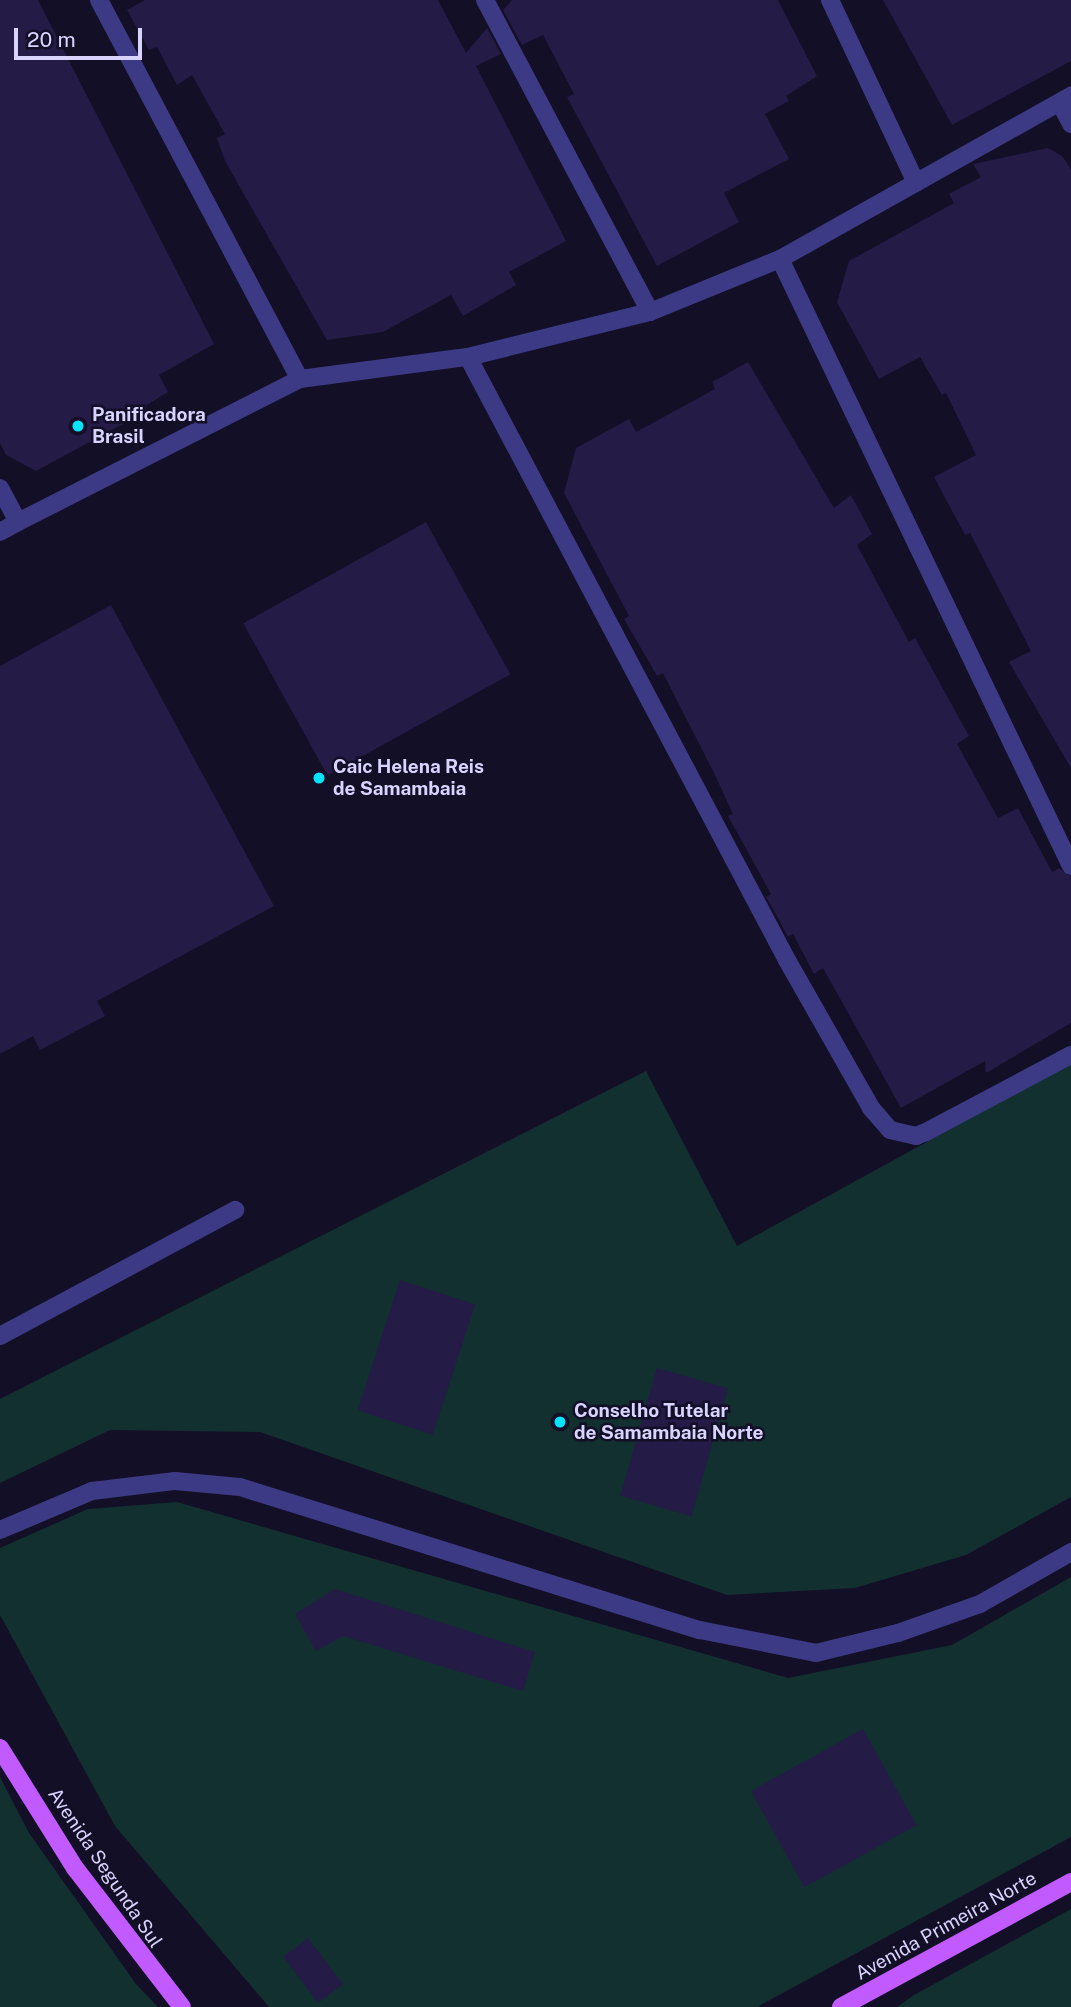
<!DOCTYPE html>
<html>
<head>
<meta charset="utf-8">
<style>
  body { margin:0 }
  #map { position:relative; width:1071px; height:2007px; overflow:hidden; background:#130f26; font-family:"Public Sans",sans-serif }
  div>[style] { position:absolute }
  .green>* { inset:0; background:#12302f }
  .building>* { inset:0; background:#241b47; transform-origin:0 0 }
  .minor>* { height:18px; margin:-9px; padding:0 9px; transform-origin:9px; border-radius:9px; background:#3d3a85 }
  .major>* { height:18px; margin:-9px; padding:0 9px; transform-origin:9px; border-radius:9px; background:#c25bff }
  .dots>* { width:19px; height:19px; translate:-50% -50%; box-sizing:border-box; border:4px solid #130f26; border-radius:50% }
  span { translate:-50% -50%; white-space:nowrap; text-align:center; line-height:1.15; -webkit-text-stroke:5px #130f26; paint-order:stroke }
  .poi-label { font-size:19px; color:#d9d4ff; font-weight:700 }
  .left { translate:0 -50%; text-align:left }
  .street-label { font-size:19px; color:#d9d4ff }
  .scale { position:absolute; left:14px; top:28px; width:128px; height:32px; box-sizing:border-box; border:4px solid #d9d4ff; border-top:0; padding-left:9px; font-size:21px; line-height:24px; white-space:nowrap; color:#d9d4ff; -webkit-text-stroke:5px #130f26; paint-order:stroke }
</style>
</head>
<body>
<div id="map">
  <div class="green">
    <i style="clip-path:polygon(1071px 1063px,1071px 1497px,966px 1555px,855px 1588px,727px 1595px,260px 1432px,110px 1430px,0 1483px,0 1399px,646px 1071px,737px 1246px)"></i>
    <i style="clip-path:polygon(177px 1502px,788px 1678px,952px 1645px,1071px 1577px,1071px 1837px,757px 2007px,269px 2007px,115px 1826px,0 1615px,0 1548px,88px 1509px)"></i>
    <i style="clip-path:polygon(0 1777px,29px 1833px,136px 1984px,158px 2007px,0 2007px)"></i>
    <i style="clip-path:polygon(1071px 1909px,1071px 2007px,897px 2007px,914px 1995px)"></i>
  </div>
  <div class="building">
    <i style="clip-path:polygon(0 0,38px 0,214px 344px,159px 375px,168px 392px,145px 406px,147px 411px,36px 471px,6px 455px,0 443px)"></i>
    <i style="clip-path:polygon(145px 0,438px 0,466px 53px,487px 28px,501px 54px,476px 66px,566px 241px,509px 272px,516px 285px,463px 316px,451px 295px,383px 332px,327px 340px,225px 161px,217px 138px,225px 134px,192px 75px,177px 85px,157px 47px,149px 50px,127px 10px)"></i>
    <i style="clip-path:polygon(512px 0,778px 0,817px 76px,786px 96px,789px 101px,765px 114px,789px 159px,724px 193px,739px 222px,657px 266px,567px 97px,574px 94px,543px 35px,522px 45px,503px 10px)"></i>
    <i style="clip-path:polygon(883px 0,1071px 0,1071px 61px,952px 125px)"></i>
    <i style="clip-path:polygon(1048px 148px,1062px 156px,1071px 169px,1071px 768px,1009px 662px,1031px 651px,970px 533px,965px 535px,934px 477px,976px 455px,946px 393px,942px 395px,920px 357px,879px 379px,837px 302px,849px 261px,954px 203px,949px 194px,981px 177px,973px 164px)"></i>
    <i style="clip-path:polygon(748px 362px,834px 508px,851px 495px,872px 534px,857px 545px,909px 642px,915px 638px,969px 736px,957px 744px,998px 818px,1018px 808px,1052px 872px,1059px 868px,1071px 877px,1071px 1023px,986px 1073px,985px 1061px,901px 1108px,823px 968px,814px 974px,793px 934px,788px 937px,778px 918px,766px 897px,771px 894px,728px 816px,733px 814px,714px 773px,663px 673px,657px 676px,624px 619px,629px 616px,564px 493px,576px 448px,629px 419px,636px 432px,715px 389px,712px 382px)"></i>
    <i style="left:426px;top:522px;width:174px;height:209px;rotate:61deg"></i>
    <i style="clip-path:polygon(111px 605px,274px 906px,97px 1001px,105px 1016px,40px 1050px,33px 1036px,0 1054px,0 666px)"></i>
    <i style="left:400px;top:1280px;width:79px;height:137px;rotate:18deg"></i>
    <i style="left:657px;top:1368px;width:74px;height:133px;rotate:16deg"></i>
    <i style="clip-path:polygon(335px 1589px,535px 1652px,523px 1691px,343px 1636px,316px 1651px,295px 1614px)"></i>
    <i style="left:863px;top:1729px;width:110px;height:128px;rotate:61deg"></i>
    <i style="left:308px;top:1938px;width:58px;height:31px;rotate:53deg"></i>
  </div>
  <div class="minor">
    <i style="left:99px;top:0;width:429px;rotate:62.1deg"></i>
    <i style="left:485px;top:0;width:353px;rotate:62.1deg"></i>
    <i style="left:830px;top:0;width:202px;rotate:64.8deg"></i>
    <i style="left:1060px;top:103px;width:24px;rotate:62deg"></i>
    <i style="left:780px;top:259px;width:673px;rotate:64.39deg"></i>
    <i style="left:468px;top:357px;width:682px;rotate:62.12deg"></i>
    <i style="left:787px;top:960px;width:170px;rotate:60.4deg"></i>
    <i style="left:871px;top:1108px;width:29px;rotate:49deg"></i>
    <i style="left:890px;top:1130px;width:27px;rotate:13deg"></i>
    <i style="left:916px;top:1136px;width:11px;rotate:-22deg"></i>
    <i style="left:926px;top:1132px;width:164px;rotate:-28deg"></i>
    <i style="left:0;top:488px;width:38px;rotate:62deg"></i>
    <i style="left:18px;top:522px;width:316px;rotate:-26.9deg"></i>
    <i style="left:300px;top:379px;width:169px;rotate:-7.5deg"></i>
    <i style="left:468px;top:357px;width:187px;rotate:-13.9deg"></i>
    <i style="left:650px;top:312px;width:140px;rotate:-22.2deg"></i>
    <i style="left:780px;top:259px;width:334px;rotate:-29.3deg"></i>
    <i style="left:0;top:532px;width:21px;rotate:-29deg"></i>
    <i style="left:0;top:1336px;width:267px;rotate:-28.2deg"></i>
    <i style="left:0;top:1530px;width:100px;rotate:-23deg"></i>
    <i style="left:92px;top:1491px;width:84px;rotate:-6.9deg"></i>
    <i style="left:175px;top:1481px;width:65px;rotate:5.3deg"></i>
    <i style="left:240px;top:1487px;width:482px;rotate:17.3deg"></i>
    <i style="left:700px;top:1630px;width:118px;rotate:11.2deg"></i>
    <i style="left:816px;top:1653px;width:84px;rotate:-13.7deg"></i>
    <i style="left:898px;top:1633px;width:87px;rotate:-19.5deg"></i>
    <i style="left:980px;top:1604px;width:105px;rotate:-29.7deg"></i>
  </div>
  <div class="major">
    <i style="left:0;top:1748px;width:142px;rotate:58deg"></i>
    <i style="left:75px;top:1868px;width:175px;rotate:52.4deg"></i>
    <i style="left:841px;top:2007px;width:262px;rotate:-28.5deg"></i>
  </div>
  <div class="dots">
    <i style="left:78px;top:426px;background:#00e5ff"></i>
    <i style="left:319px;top:778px;background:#00e5ff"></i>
    <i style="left:560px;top:1422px;background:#00e5ff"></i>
  </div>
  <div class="poi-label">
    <span class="left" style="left:92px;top:426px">Panificadora<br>Brasil</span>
    <span class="left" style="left:333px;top:778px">Caic Helena Reis<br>de Samambaia</span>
    <span class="left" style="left:574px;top:1422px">Conselho Tutelar<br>de Samambaia Norte</span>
  </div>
  <div class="street-label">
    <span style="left:105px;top:1868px;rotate:56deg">Avenida Segunda Sul</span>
    <span style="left:946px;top:1926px;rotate:-29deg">Avenida Primeira Norte</span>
  </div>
  <div class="scale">20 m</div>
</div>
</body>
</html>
